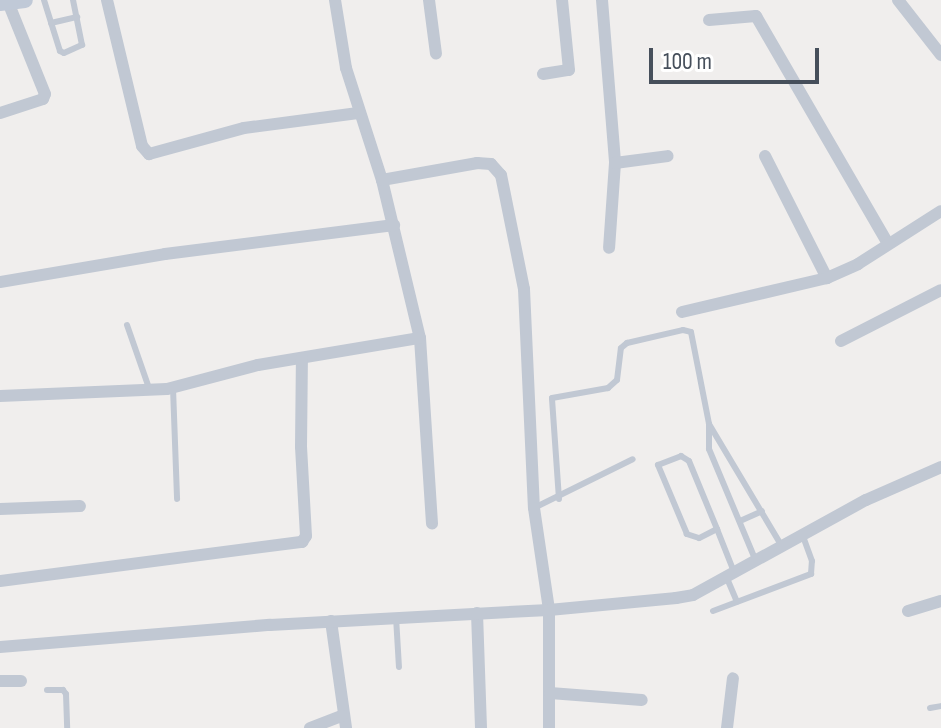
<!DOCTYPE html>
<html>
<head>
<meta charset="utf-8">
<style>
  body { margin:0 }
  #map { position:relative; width:941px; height:728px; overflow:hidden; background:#f0eeed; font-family:"Sofia Sans Condensed",sans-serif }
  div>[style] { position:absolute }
  .service>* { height:6px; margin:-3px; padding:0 3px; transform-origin:3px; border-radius:3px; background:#c1c8d3 }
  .minor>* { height:12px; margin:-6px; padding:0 6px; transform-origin:6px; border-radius:6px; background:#c1c8d3 }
  .secondary>* { height:16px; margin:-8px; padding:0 8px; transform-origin:8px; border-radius:8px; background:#c0c9d7 }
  span { translate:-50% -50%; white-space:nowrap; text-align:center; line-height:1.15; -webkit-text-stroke:7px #fff; paint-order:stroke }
  .scale { position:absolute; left:649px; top:48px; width:170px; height:36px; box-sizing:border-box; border:4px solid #464f5b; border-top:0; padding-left:10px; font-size:24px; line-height:28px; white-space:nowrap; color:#464f5b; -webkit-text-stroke:6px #fff; paint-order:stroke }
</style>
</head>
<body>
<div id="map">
  <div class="service">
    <i style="left:44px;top:0;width:53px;rotate:72.6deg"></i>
    <i style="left:60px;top:51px;width:4px;rotate:27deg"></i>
    <i style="left:64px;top:53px;width:20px;rotate:-24deg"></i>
    <i style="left:82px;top:45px;width:46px;rotate:-101.3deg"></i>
    <i style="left:51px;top:23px;width:27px;rotate:-13deg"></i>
    <i style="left:127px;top:325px;width:70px;rotate:70.8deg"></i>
    <i style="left:173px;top:388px;width:111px;rotate:87.9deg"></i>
    <i style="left:709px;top:424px;width:141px;rotate:59.2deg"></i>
    <i style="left:559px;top:499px;width:101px;rotate:-94deg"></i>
    <i style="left:552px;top:398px;width:57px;rotate:-10.1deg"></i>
    <i style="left:608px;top:388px;width:12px;rotate:-42deg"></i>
    <i style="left:617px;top:380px;width:32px;rotate:-83deg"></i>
    <i style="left:621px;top:348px;width:8px;rotate:-40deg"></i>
    <i style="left:627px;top:343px;width:57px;rotate:-13.1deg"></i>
    <i style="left:683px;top:330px;width:8px;rotate:14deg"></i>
    <i style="left:691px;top:332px;width:94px;rotate:78.9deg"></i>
    <i style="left:709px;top:424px;width:25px;rotate:90deg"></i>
    <i style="left:709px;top:449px;width:119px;rotate:67.3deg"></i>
    <i style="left:534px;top:508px;width:110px;rotate:-26.3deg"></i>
    <i style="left:740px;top:521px;width:24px;rotate:-24deg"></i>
    <i style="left:717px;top:529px;width:20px;rotate:153deg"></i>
    <i style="left:699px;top:538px;width:13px;rotate:-162deg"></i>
    <i style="left:687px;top:534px;width:75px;rotate:-112.8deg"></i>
    <i style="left:658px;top:465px;width:25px;rotate:-21deg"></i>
    <i style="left:681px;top:456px;width:9px;rotate:32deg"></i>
    <i style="left:689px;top:461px;width:74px;rotate:67.6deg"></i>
    <i style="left:717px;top:529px;width:46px;rotate:68.4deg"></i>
    <i style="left:726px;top:576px;width:28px;rotate:67deg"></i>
    <i style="left:713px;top:611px;width:105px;rotate:-20.7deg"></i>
    <i style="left:811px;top:574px;width:13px;rotate:-86deg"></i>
    <i style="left:812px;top:561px;width:29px;rotate:-110deg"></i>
    <i style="left:396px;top:617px;width:50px;rotate:86.6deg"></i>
    <i style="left:47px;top:690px;width:16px"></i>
    <i style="left:63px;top:690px;width:5px;rotate:53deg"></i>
    <i style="left:66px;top:694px;width:34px;rotate:88deg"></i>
    <i style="left:930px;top:708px;width:11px;rotate:-10deg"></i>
  </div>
  <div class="minor">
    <i style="left:107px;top:0;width:150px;rotate:76.5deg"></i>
    <i style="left:142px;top:146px;width:11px;rotate:49deg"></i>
    <i style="left:149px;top:154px;width:98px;rotate:-15.3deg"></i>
    <i style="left:244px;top:128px;width:115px;rotate:-7.5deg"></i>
    <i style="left:335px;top:0;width:69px;rotate:80.8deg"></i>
    <i style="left:346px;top:68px;width:118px;rotate:72.2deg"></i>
    <i style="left:382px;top:180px;width:163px;rotate:76.5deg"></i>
    <i style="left:420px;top:338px;width:186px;rotate:86.3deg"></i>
    <i style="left:429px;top:0;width:54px;rotate:82.6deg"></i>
    <i style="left:602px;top:0;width:164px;rotate:85.4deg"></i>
    <i style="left:615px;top:163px;width:85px;rotate:94deg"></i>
    <i style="left:898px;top:0;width:70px;rotate:52deg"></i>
    <i style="left:709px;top:20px;width:47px;rotate:-4.9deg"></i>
    <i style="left:756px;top:16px;width:263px;rotate:59.9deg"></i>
    <i style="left:543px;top:74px;width:26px;rotate:-9deg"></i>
    <i style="left:569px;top:70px;width:70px;rotate:-95.7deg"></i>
    <i style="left:0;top:113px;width:45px;rotate:-18deg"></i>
    <i style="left:43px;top:99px;width:5px;rotate:-68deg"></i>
    <i style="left:45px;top:94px;width:99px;rotate:-111.9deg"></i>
    <i style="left:765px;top:156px;width:137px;rotate:63.1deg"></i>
    <i style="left:615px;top:163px;width:53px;rotate:-7.5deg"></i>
    <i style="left:382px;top:180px;width:97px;rotate:-10.1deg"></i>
    <i style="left:477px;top:163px;width:14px;rotate:4deg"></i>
    <i style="left:491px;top:164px;width:15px;rotate:48deg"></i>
    <i style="left:501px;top:175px;width:116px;rotate:78.6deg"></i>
    <i style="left:524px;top:289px;width:219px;rotate:87.4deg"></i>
    <i style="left:534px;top:508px;width:103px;rotate:81.6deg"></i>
    <i style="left:549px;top:610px;width:118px;rotate:90deg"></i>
    <i style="left:0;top:282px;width:167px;rotate:-9.6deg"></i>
    <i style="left:165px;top:254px;width:231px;rotate:-7.2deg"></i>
    <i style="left:682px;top:312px;width:149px;rotate:-13.2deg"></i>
    <i style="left:827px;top:278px;width:34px;rotate:-24deg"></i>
    <i style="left:858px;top:264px;width:98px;rotate:-32.6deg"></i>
    <i style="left:841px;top:341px;width:112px;rotate:-27deg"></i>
    <i style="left:0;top:396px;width:167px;rotate:-2.4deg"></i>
    <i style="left:167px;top:389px;width:94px;rotate:-14.8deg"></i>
    <i style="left:258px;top:365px;width:164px;rotate:-9.5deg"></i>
    <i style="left:0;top:509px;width:80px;rotate:-2.1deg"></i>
    <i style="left:0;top:581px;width:305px;rotate:-7.4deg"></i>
    <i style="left:302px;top:542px;width:7px;rotate:-56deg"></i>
    <i style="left:306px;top:536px;width:89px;rotate:-93.2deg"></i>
    <i style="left:301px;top:447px;width:89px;rotate:-89.4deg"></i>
    <i style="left:908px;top:611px;width:34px;rotate:-17deg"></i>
    <i style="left:477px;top:613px;width:115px;rotate:88deg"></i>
    <i style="left:331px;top:621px;width:108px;rotate:82deg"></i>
    <i style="left:0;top:647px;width:271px;rotate:-4.7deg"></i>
    <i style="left:270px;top:625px;width:279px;rotate:-3.1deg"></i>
    <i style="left:549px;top:610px;width:128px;rotate:-5.4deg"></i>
    <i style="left:676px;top:598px;width:17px;rotate:-10deg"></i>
    <i style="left:693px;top:595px;width:197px;rotate:-28.8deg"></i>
    <i style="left:866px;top:500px;width:82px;rotate:-23.7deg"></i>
    <i style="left:0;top:681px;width:21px"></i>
    <i style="left:550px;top:693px;width:92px;rotate:4.4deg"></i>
    <i style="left:310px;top:728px;width:34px;rotate:-21deg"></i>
    <i style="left:727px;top:728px;width:50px;rotate:-83.2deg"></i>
  </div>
  <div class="secondary">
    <i style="left:0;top:3px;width:25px;rotate:-7deg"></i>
  </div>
  <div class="scale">100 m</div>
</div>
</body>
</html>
